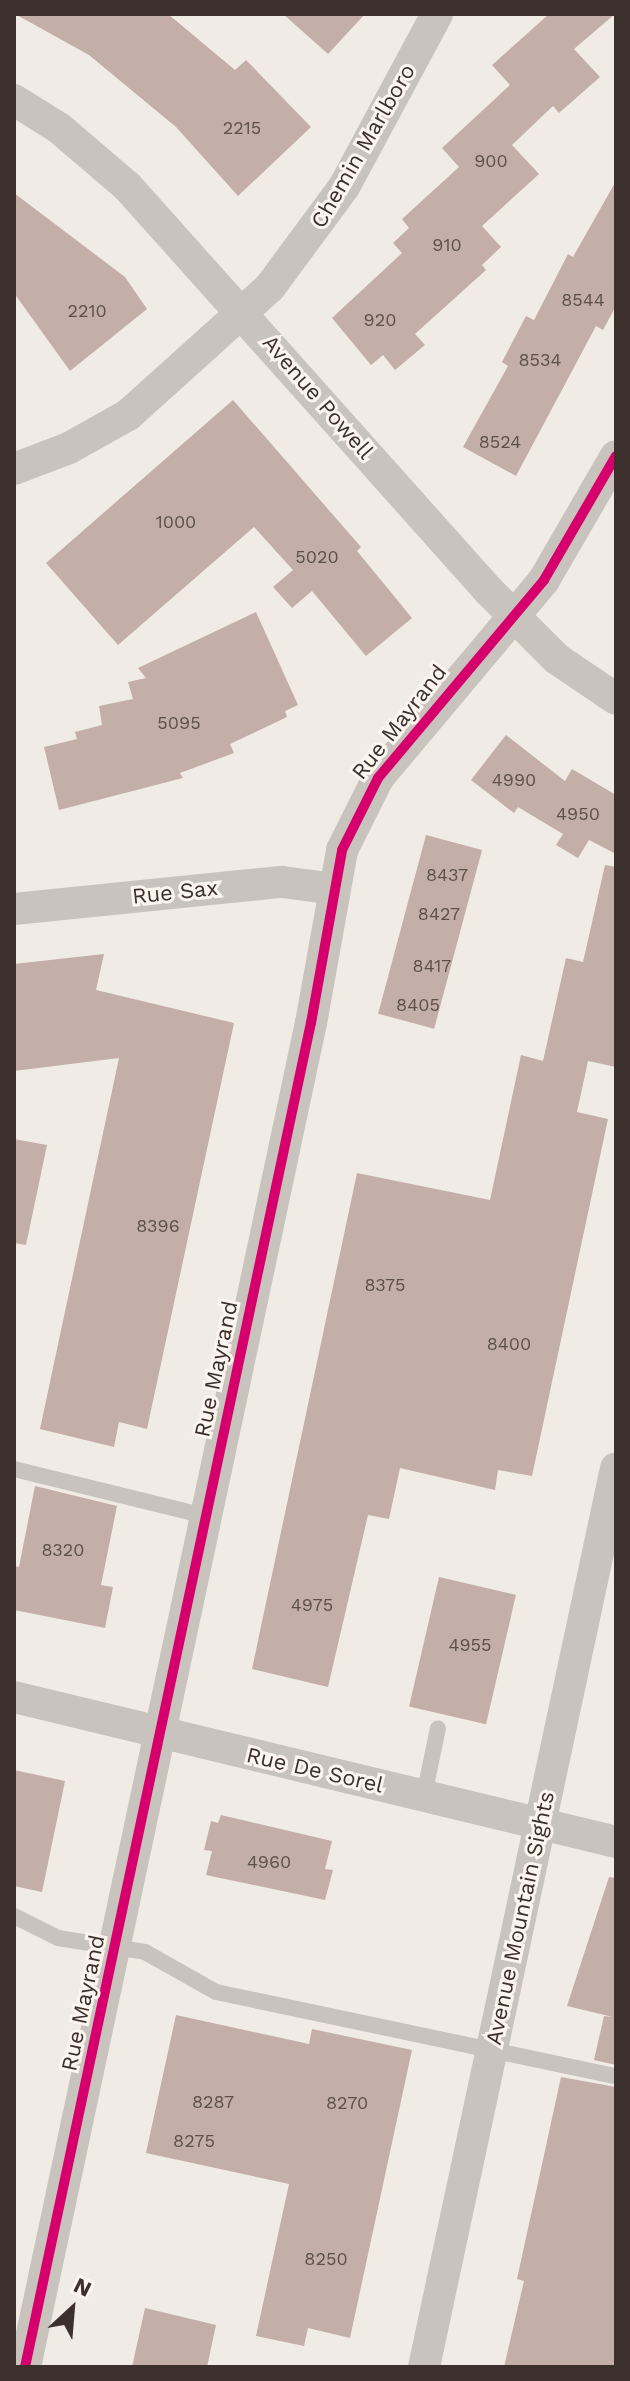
<!DOCTYPE html>
<html>
<head>
<meta charset="utf-8">
<style>
  body { margin:0 }
  #map { position:relative; width:630px; height:2381px; overflow:hidden; background:#f0ebe5; font-family:"Work Sans",sans-serif }
  div>[style] { position:absolute }
  .building>* { inset:0; background:#c3afa7; transform-origin:0 0 }
  .service>* { height:16px; margin:-8px; padding:0 8px; transform-origin:8px; border-radius:8px; background:#c9c3be }
  .minor>* { height:32px; margin:-16px; padding:0 16px; transform-origin:16px; border-radius:16px; background:#c9c3be }
  .cycleway>* { height:10px; margin:-5px; padding:0 5px; transform-origin:5px; border-radius:5px; background:#d6006c }
  span { translate:-50% -50%; white-space:nowrap; text-align:center; line-height:1.15; -webkit-text-stroke:6px #fbf5ee; paint-order:stroke }
  .number-label { font-size:18px; color:#5d504a }
  .number-label span { -webkit-text-stroke-width:0 }
  .street-label { font-size:22px; color:#3b302b }
  .frame { position:absolute; inset:0; border:16px solid #3b302b; pointer-events:none }
  .north { position:absolute; left:32px; top:2269px; width:80px; height:80px; -webkit-text-stroke:6px #fbf5ee; paint-order:stroke; rotate:26deg; font-size:22px; font-weight:700; line-height:32px; text-align:center; color:#3b302b }
  .north::after { content:''; display:block; margin:auto; width:28px; height:36px; background:#3b302b; clip-path:polygon(50% 0,100% 100%,50% 72%,0 100%) }
</style>
</head>
<body>
<div id="map">
  <div class="building">
    <i style="clip-path:polygon(15px 14px,168px 14px,235px 70px,246px 60px,311px 127px,238px 196px,176px 127px,89px 55px)"></i>
    <i style="clip-path:polygon(283px 14px,365px 14px,328px 54px)"></i>
    <i style="clip-path:polygon(549px 14px,615px 14px,574px 49px,600px 77px,559px 113px,553px 106px,512px 145px,539px 174px,482px 226px,501px 247px,482px 265px,486px 270px,415px 334px,425px 345px,395px 370px,383px 355px,371px 365px,332px 318px,402px 253px,393px 243px,409px 228px,402px 219px,459px 167px,442px 148px,510px 85px,492px 65px)"></i>
    <i style="clip-path:polygon(616px 181px,616px 306px,603px 330px,596px 326px,516px 476px,463px 447px,508px 366px,502px 362px,526px 316px,534px 320px,568px 254px,573px 257px)"></i>
    <i style="clip-path:polygon(14px 193px,125px 277px,147px 309px,70px 371px,14px 293px)"></i>
    <i style="clip-path:polygon(233px 400px,361px 547px,357px 551px,412px 618px,366px 656px,312px 591px,292px 608px,273px 587px,293px 570px,254px 527px,118px 645px,46px 563px)"></i>
    <i style="clip-path:polygon(256px 612px,298px 705px,285px 711px,287px 717px,230px 744px,234px 753px,180px 773px,183px 778px,59px 810px,44px 747px,77px 739px,75px 732px,102px 725px,99px 706px,133px 699px,128px 682px,146px 678px,138px 668px)"></i>
    <i style="clip-path:polygon(506px 735px,565px 781px,572px 769px,616px 795px,616px 854px,589px 840px,578px 858px,556px 845px,563px 834px,518px 807px,514px 813px,471px 780px)"></i>
    <i style="left:426px;top:835px;width:58px;height:185px;rotate:15deg"></i>
    <i style="clip-path:polygon(605px 865px,616px 867px,616px 1067px,588px 1061px,577px 1112px,608px 1119px,532px 1476px,498px 1470px,495px 1490px,400px 1468px,389px 1519px,368px 1515px,328px 1687px,252px 1669px,357px 1173px,490px 1200px,521px 1055px,543px 1061px,566px 958px,583px 962px)"></i>
    <i style="clip-path:polygon(104px 954px,96px 990px,234px 1023px,147px 1429px,119px 1422px,114px 1447px,40px 1429px,119px 1058px,14px 1071px,14px 964px)"></i>
    <i style="clip-path:polygon(14px 1139px,47px 1145px,26px 1245px,14px 1243px)"></i>
    <i style="clip-path:polygon(35px 1486px,117px 1506px,101px 1585px,113px 1587px,105px 1628px,14px 1610px,14px 1566px,19px 1567px)"></i>
    <i style="left:439px;top:1577px;width:79px;height:133px;rotate:13deg"></i>
    <i style="clip-path:polygon(14px 1770px,65px 1781px,42px 1892px,14px 1886px)"></i>
    <i style="clip-path:polygon(221px 1815px,332px 1841px,325px 1869px,333px 1870px,325px 1900px,206px 1875px,212px 1851px,204px 1850px,211px 1821px,218px 1823px)"></i>
    <i style="clip-path:polygon(609px 1877px,616px 1878px,616px 2065px,594px 2060px,604px 2016px,613px 2017px,567px 2006px)"></i>
    <i style="clip-path:polygon(176px 2015px,309px 2044px,312px 2029px,412px 2050px,350px 2338px,308px 2328px,304px 2346px,256px 2336px,289px 2184px,146px 2153px)"></i>
    <i style="clip-path:polygon(561px 2077px,616px 2087px,616px 2367px,504px 2367px,524px 2281px,517px 2279px)"></i>
    <i style="clip-path:polygon(145px 2308px,216px 2325px,207px 2367px,132px 2367px)"></i>
  </div>
  <div class="service">
    <i style="left:14px;top:1469px;width:197px;rotate:13.8deg"></i>
    <i style="left:424px;top:1796px;width:69px;rotate:-78.4deg"></i>
    <i style="left:14px;top:1916px;width:49px;rotate:26.6deg"></i>
    <i style="left:58px;top:1938px;width:88px;rotate:9.1deg"></i>
    <i style="left:145px;top:1952px;width:81px;rotate:29.4deg"></i>
    <i style="left:216px;top:1992px;width:409px;rotate:11.9deg"></i>
  </div>
  <div class="minor">
    <i style="left:14px;top:100px;width:53px;rotate:31.9deg"></i>
    <i style="left:59px;top:128px;width:89px;rotate:40.5deg"></i>
    <i style="left:127px;top:186px;width:543px;rotate:48.21deg"></i>
    <i style="left:489px;top:591px;width:96px;rotate:45deg"></i>
    <i style="left:557px;top:659px;width:71px;rotate:34.1deg"></i>
    <i style="left:14px;top:469px;width:59px;rotate:-20.9deg"></i>
    <i style="left:69px;top:448px;width:68px;rotate:-29.2deg"></i>
    <i style="left:128px;top:415px;width:191px;rotate:-42deg"></i>
    <i style="left:270px;top:287px;width:124px;rotate:-53.5deg"></i>
    <i style="left:344px;top:187px;width:196px;rotate:-61.7deg"></i>
    <i style="left:14px;top:909px;width:269px;rotate:-5.8deg"></i>
    <i style="left:282px;top:882px;width:53px;rotate:7.5deg"></i>
    <i style="left:14px;top:1697px;width:619px;rotate:13.54deg"></i>
    <i style="left:25px;top:2367px;width:1374px;rotate:-77.99deg"></i>
    <i style="left:311px;top:1023px;width:176px;rotate:-79.8deg"></i>
    <i style="left:342px;top:850px;width:80px;rotate:-63.4deg"></i>
    <i style="left:378px;top:778px;width:258px;rotate:-50deg"></i>
    <i style="left:544px;top:580px;width:143px;rotate:-59.9deg"></i>
    <i style="left:424px;top:2367px;width:919px;rotate:-77.94deg"></i>
  </div>
  <div class="cycleway">
    <i style="left:25px;top:2367px;width:1374px;rotate:-77.99deg"></i>
    <i style="left:311px;top:1023px;width:176px;rotate:-79.8deg"></i>
    <i style="left:342px;top:850px;width:80px;rotate:-63.4deg"></i>
    <i style="left:378px;top:778px;width:258px;rotate:-50deg"></i>
    <i style="left:544px;top:580px;width:143px;rotate:-59.9deg"></i>
  </div>
  <div class="number-label">
    <span style="left:242px;top:128px">2215</span>
    <span style="left:491px;top:161px">900</span>
    <span style="left:447px;top:245px">910</span>
    <span style="left:583px;top:300px">8544</span>
    <span style="left:87px;top:311px">2210</span>
    <span style="left:380px;top:320px">920</span>
    <span style="left:540px;top:360px">8534</span>
    <span style="left:500px;top:442px">8524</span>
    <span style="left:176px;top:522px">1000</span>
    <span style="left:317px;top:557px">5020</span>
    <span style="left:179px;top:723px">5095</span>
    <span style="left:514px;top:780px">4990</span>
    <span style="left:578px;top:814px">4950</span>
    <span style="left:447px;top:875px">8437</span>
    <span style="left:439px;top:914px">8427</span>
    <span style="left:432px;top:966px">8417</span>
    <span style="left:418px;top:1005px">8405</span>
    <span style="left:158px;top:1226px">8396</span>
    <span style="left:385px;top:1285px">8375</span>
    <span style="left:509px;top:1344px">8400</span>
    <span style="left:63px;top:1550px">8320</span>
    <span style="left:312px;top:1605px">4975</span>
    <span style="left:470px;top:1645px">4955</span>
    <span style="left:269px;top:1862px">4960</span>
    <span style="left:213px;top:2102px">8287</span>
    <span style="left:347px;top:2103px">8270</span>
    <span style="left:194px;top:2141px">8275</span>
    <span style="left:326px;top:2259px">8250</span>
  </div>
  <div class="street-label">
    <span style="left:363px;top:146px;rotate:-60deg">Chemin Marlboro</span>
    <span style="left:318px;top:397px;rotate:49deg">Avenue Powell</span>
    <span style="left:399px;top:722px;rotate:-52deg">Rue Mayrand</span>
    <span style="left:175px;top:892px;rotate:-6deg">Rue Sax</span>
    <span style="left:216px;top:1369px;rotate:-78deg">Rue Mayrand</span>
    <span style="left:315px;top:1770px;rotate:13deg">Rue De Sorel</span>
    <span style="left:520px;top:1918px;rotate:-78deg">Avenue Mountain Sights</span>
    <span style="left:83px;top:2003px;rotate:-78deg">Rue Mayrand</span>
  </div>
  <div class="frame"></div>
  <div class="north">N</div>
</div>
</body>
</html>
